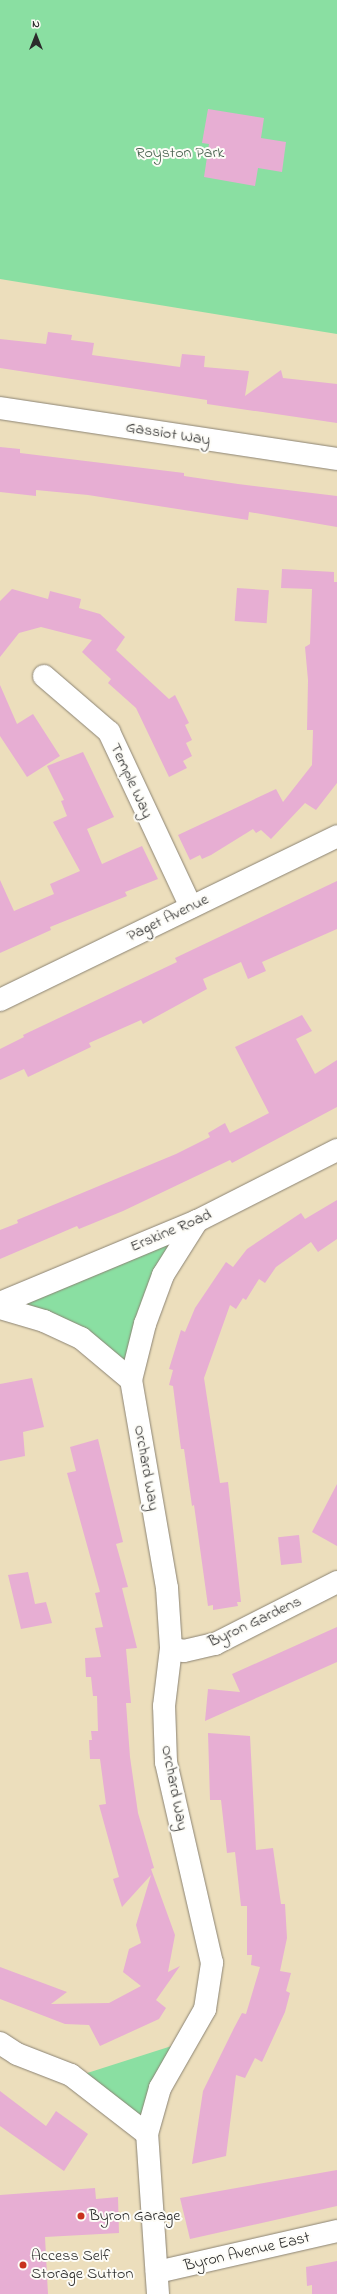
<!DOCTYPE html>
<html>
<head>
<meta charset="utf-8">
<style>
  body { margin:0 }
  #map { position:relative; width:337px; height:2294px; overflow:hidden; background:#ecdebc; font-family:"Indie Flower",sans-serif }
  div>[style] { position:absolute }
  .green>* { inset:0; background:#8adfa2 }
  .building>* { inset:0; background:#e7aed3; transform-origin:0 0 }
  .roads { filter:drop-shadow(0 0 1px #8c8474) drop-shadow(0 0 1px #8c8474) }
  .street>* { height:22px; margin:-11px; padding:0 11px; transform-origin:11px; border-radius:11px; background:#fff }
  .secondary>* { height:22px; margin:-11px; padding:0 11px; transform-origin:11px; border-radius:11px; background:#fff }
  .dots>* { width:11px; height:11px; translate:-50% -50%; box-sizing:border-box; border:2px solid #fdfcf7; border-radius:50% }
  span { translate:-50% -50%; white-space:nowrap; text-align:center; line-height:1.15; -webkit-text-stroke:4px #fdfcf7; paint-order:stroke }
  .park-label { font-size:16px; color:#48614f }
  .street-label { font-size:16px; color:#2b2b2b }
  .poi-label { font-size:16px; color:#2b2b2b }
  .left { translate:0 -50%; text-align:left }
  .north { position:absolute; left:16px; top:16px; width:40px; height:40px; -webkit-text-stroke:3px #fdfcf7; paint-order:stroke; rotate:0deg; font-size:11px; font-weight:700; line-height:16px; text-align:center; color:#2b2b2b }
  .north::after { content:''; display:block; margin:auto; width:14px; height:18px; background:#2b2b2b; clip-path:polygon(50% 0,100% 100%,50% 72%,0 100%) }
</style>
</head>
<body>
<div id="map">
  <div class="green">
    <i style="clip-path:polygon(0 0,337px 0,337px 334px,0 279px)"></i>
    <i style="clip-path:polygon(187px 1230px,129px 1372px,6px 1305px)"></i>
    <i style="clip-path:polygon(181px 2043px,144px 2126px,81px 2075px)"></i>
  </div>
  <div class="building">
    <i style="clip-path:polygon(208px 109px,264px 118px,261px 138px,286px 142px,282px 172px,258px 168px,255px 186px,204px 177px,209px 144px,202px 143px)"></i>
    <i style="clip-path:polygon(48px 332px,72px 335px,71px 340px,94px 343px,92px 355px,180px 367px,182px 354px,205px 356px,204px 367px,249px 371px,245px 396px,281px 370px,283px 378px,337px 384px,337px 423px,207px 404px,207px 400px,156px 392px,0 368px,0 339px,46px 344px)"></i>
    <i style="clip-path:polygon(0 447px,20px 449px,20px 453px,184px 473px,184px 476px,238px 484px,337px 496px,337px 527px,249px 512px,248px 520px,88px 495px,36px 490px,36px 496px,0 492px)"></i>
    <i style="clip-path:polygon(282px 569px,334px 572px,334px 582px,337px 582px,337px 783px,316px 810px,305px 803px,271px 839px,261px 830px,256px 833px,253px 829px,211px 855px,202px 859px,200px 855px,190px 860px,178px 835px,276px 789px,283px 802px,312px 765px,313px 730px,307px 730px,308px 680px,305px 647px,310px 644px,312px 589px,281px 588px)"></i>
    <i style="left:237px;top:588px;width:32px;height:33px;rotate:4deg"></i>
    <i style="clip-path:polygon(12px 589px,48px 599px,50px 591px,81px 599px,79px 608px,100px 614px,125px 637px,116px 650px,169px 699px,175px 695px,189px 723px,185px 725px,192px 740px,186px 743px,192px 756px,183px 761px,187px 768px,169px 777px,136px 708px,108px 683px,111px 679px,82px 652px,92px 640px,41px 627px,19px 633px,0 657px,0 601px)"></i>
    <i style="clip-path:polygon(0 685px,17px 724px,33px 714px,60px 756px,27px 777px,0 736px)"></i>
    <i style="clip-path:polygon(83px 752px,114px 817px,87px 829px,102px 864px,142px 846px,158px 879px,125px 892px,127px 896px,50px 927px,51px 930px,0 953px,0 880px,14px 911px,54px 894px,50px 884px,80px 871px,53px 822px,67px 816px,61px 801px,64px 800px,47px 766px)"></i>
    <i style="clip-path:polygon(337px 881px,337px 929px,262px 962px,266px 971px,248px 979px,241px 962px,203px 979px,207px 989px,143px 1024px,141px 1020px,89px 1043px,91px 1047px,28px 1077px,24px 1069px,0 1080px,0 1049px,24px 1037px,23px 1035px,177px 962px,175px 958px)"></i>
    <i style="clip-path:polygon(302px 1015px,312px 1031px,296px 1039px,315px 1074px,337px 1060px,337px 1107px,232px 1163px,230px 1160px,123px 1211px,79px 1229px,77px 1226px,0 1259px,0 1230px,18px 1223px,17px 1220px,176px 1154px,210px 1137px,208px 1133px,225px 1123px,230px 1133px,269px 1113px,235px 1047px)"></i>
    <i style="clip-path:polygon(337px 1200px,337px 1239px,318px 1252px,311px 1242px,276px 1267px,265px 1283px,259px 1279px,246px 1300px,243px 1298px,236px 1309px,230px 1305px,204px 1378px,220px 1483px,228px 1482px,241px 1602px,237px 1602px,238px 1606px,213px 1610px,213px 1605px,208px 1606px,194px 1505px,192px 1506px,184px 1449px,181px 1449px,173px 1386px,169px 1385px,173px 1370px,169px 1369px,181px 1330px,185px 1332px,195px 1308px,226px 1262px,233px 1267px,247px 1249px,301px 1213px,305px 1219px)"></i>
    <i style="clip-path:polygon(32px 1378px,44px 1427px,23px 1432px,25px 1456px,0 1461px,0 1384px)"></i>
    <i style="clip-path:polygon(98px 1439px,123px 1542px,116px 1544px,128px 1587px,122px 1588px,137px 1648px,126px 1649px,131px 1703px,126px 1703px,130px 1757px,138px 1813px,154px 1868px,151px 1869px,175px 1935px,168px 1972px,180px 1966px,156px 2000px,166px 2008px,159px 2019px,100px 2046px,89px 2025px,65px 2024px,0 1999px,0 1967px,67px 1992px,51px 2004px,109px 2003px,141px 1986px,123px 1972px,129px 1949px,141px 1943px,136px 1925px,151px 1875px,122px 1907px,113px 1879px,119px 1877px,99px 1805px,106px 1804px,100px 1759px,90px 1759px,89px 1740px,92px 1740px,91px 1731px,98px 1731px,97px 1696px,93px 1696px,91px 1677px,86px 1677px,85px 1658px,101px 1657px,95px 1628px,103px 1627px,95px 1593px,100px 1592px,67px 1473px,76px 1471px,70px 1447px)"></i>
    <i style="clip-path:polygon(337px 1484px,337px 1546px,312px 1532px)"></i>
    <i style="left:299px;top:1535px;width:28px;height:21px;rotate:84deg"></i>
    <i style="clip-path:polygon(28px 1572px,35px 1604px,46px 1602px,52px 1623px,21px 1629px,8px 1575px)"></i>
    <i style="clip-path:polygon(337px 1627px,337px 1662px,205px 1721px,208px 1689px,240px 1692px,232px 1674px)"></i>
    <i style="clip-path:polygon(208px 1733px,250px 1736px,256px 1850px,273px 1848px,281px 1904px,285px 1904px,287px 1938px,280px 1971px,291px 1973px,286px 1991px,290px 1993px,285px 2012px,262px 2062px,255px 2058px,245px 2078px,236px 2075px,226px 2156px,192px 2164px,203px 2091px,234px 2028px,242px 2013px,246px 2014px,260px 1967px,251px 1965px,252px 1955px,247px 1955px,247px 1906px,241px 1906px,235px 1852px,227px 1853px,221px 1800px,210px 1800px)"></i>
    <i style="clip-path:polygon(0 2091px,46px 2126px,56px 2111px,88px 2134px,64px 2171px,0 2126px)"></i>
    <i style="clip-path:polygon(337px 2170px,337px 2206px,190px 2239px,180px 2198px)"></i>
    <i style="clip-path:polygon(95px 2188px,96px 2199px,118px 2197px,119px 2233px,45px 2237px,48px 2294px,0 2294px,0 2195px)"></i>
    <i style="clip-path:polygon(337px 2261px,337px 2294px,312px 2294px,312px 2285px,307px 2286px,306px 2267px)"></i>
  </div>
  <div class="roads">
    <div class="street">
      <i style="left:0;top:408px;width:341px;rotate:8.6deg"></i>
      <i style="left:44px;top:676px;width:86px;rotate:40.7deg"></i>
      <i style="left:109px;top:732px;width:193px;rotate:64.9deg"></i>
      <i style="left:0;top:1000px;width:375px;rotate:-25.9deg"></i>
      <i style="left:0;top:1308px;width:46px;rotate:16.5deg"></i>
      <i style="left:44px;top:1321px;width:41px;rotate:24.7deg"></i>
      <i style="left:81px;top:1338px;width:65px;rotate:40deg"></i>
      <i style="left:171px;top:1648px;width:13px;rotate:13deg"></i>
      <i style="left:184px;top:1651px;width:32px;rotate:-13deg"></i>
      <i style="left:215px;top:1644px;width:137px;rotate:-26.9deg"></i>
      <i style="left:0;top:2043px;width:20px;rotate:33deg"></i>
      <i style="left:17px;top:2054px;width:58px;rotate:21.3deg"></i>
      <i style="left:71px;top:2075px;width:96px;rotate:37.8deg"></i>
      <i style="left:157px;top:2272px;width:185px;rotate:-12.8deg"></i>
      <i style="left:158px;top:2294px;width:160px;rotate:-93.9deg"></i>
      <i style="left:147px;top:2134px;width:48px;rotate:-74.2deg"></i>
      <i style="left:160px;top:2088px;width:91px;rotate:-60.3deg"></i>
      <i style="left:205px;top:2009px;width:47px;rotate:-81.3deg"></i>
      <i style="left:212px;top:1963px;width:206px;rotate:-102.9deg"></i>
      <i style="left:166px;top:1762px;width:56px;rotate:-92deg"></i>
      <i style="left:164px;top:1706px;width:58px;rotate:-83.1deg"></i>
      <i style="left:171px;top:1648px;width:60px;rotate:-93.8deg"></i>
      <i style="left:167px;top:1588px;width:211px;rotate:-99.8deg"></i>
      <i style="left:131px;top:1380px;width:58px;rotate:-76deg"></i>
      <i style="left:145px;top:1324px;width:52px;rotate:-69.8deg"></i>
      <i style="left:163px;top:1275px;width:64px;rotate:-57.8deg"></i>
    </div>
    <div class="secondary">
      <i style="left:0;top:1303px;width:213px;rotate:-22.6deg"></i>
      <i style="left:197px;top:1221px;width:157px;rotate:-26.9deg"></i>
    </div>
  </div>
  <div class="dots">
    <i style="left:81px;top:2216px;background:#c8321e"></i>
    <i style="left:23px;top:2265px;background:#c8321e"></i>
  </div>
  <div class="park-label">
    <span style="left:180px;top:153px">Royston Park</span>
  </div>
  <div class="street-label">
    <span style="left:168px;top:434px;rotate:9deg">Gassiot Way</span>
    <span style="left:131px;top:781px;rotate:65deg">Temple Way</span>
    <span style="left:168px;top:918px;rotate:-26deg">Paget Avenue</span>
    <span style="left:171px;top:1231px;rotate:-23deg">Erskine Road</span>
    <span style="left:146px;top:1468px;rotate:80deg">Orchard Way</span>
    <span style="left:255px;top:1622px;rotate:-25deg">Byron Gardens</span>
    <span style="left:174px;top:1788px;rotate:79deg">Orchard Way</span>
    <span style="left:247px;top:2252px;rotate:-13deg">Byron Avenue East</span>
  </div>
  <div class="poi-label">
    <span class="left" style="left:89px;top:2216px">Byron Garage</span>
    <span class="left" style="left:31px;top:2265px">Access Self<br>Storage Sutton</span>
  </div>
  <div class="north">N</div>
</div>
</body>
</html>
